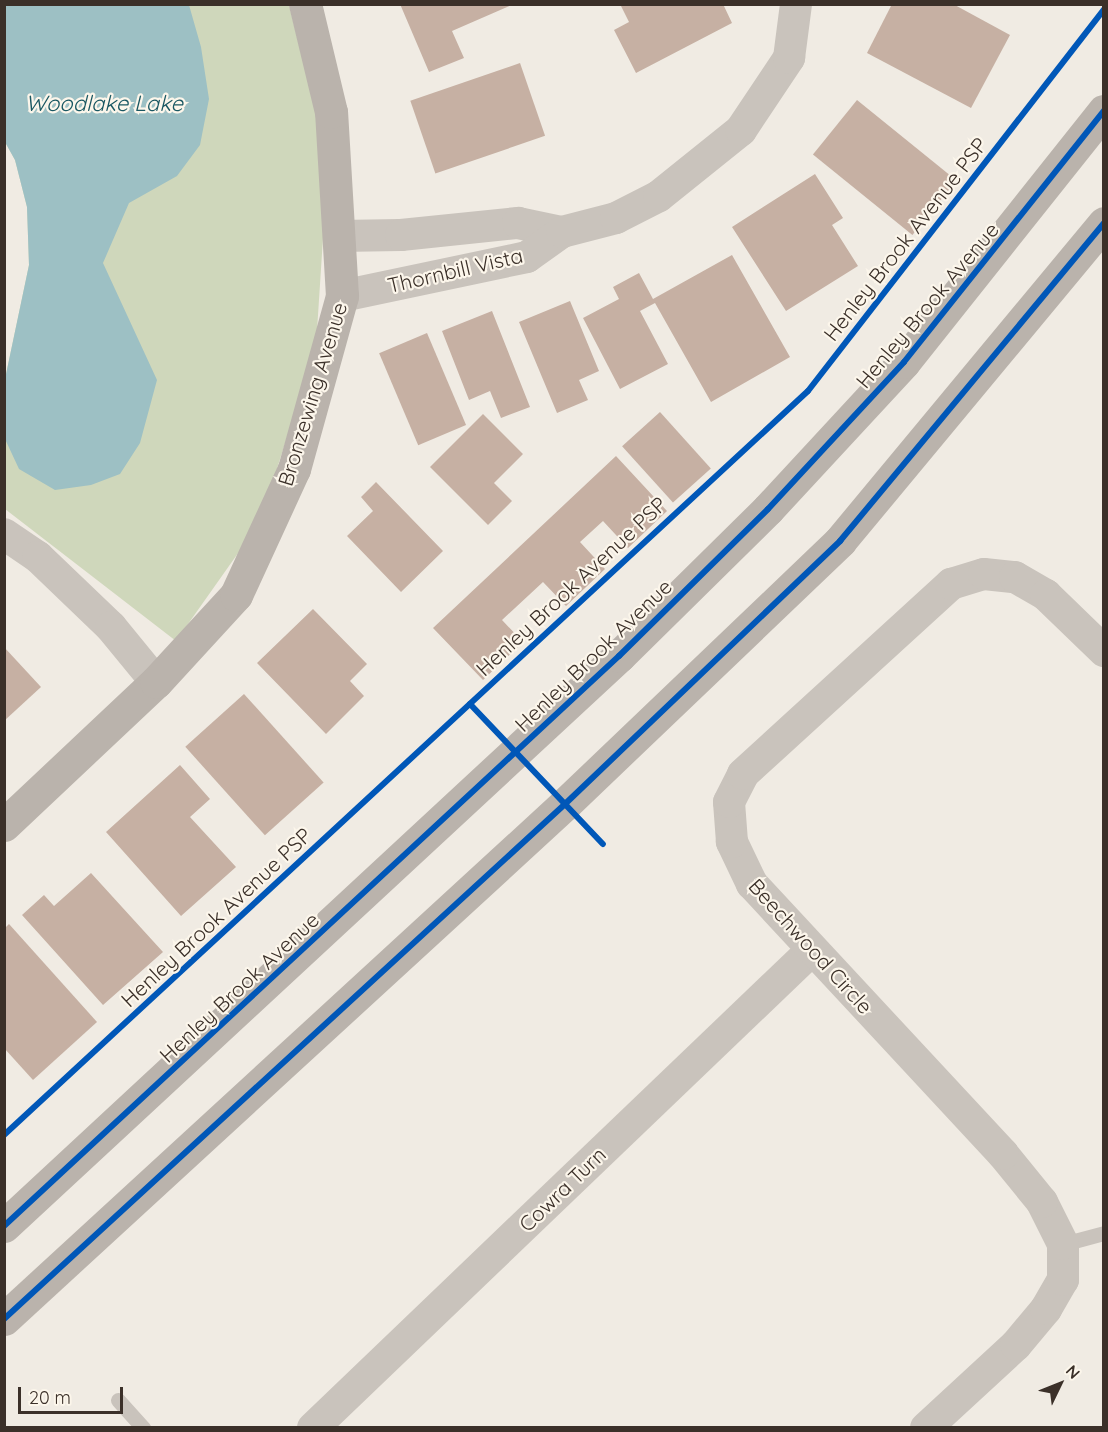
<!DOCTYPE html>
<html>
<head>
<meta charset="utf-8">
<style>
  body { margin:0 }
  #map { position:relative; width:1108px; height:1432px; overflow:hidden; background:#f0ebe3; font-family:Quicksand,sans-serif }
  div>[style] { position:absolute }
  .green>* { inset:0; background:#cfd7bb }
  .water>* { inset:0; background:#9dc0c4 }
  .building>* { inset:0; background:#c6b0a3; transform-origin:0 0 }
  .lane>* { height:15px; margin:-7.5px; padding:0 7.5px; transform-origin:7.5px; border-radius:7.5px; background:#c9c3bc }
  .street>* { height:32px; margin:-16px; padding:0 16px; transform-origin:16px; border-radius:16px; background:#c9c3bc }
  .secondary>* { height:33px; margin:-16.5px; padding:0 16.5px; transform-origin:16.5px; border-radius:16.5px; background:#bab3ac }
  .cycleway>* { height:6px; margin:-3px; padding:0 3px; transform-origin:3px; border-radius:3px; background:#0057b8 }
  span { translate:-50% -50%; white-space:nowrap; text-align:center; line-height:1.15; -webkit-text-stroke:4.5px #fcf6eb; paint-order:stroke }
  .street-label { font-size:21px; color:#3b3029 }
  .water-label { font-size:22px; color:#195762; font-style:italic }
  .frame { position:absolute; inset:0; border:6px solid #3b3029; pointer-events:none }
  .north { position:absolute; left:1030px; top:1354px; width:60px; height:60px; -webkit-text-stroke:4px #fcf6eb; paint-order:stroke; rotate:47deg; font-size:16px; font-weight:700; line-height:24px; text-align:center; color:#3b3029 }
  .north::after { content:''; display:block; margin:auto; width:21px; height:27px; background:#3b3029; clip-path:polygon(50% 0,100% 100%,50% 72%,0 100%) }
  .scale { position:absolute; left:18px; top:1387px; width:105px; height:27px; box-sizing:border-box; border:3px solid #3b3029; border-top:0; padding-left:8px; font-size:18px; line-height:21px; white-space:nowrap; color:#3b3029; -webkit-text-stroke:4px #fcf6eb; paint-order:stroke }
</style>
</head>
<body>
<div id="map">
  <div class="green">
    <i style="clip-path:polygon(4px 5px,289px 5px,328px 161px,316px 346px,260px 522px,176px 641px,5px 509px,5px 379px,29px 265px,27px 207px,15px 160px,5px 142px)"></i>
  </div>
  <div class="water">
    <i style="clip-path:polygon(5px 4px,189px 5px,201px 47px,209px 99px,200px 145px,177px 176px,129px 203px,103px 263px,157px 380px,140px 443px,120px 474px,91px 485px,55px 490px,19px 469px,5px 439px,5px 379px,29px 265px,27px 207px,15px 160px,5px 142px)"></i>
  </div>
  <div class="building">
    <i style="clip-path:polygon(400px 4px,514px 4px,452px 31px,464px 58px,429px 72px)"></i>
    <i style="clip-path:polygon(620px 4px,723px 4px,732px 23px,636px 73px,614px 30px,629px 22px)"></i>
    <i style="clip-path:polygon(892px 4px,953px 4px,1010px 35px,971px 108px,867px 53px)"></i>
    <i style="left:520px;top:63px;width:77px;height:116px;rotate:71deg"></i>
    <i style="left:857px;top:100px;width:128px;height:70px;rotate:39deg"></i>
    <i style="clip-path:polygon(815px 174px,843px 218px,832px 225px,858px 266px,786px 311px,732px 227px)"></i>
    <i style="clip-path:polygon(732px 255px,790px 357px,711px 402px,655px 303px,640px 311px,668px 364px,620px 389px,583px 318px,619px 299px,613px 287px,639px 273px,653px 299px)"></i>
    <i style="clip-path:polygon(570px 301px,599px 371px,579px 380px,588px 400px,557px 413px,519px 322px)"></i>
    <i style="clip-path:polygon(492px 311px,530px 407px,501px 418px,490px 391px,469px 400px,442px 331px)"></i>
    <i style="left:427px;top:333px;width:100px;height:52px;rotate:67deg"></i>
    <i style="left:660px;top:412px;width:76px;height:51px;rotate:48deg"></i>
    <i style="clip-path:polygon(483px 414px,523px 454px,494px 483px,512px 501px,488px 525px,430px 467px)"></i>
    <i style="clip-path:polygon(616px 456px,667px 511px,628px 548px,603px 521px,580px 542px,605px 569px,566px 606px,543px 582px,502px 620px,523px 642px,483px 680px,433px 628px)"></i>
    <i style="clip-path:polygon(376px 482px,443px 551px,401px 592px,347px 536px,373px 511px,361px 497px)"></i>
    <i style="clip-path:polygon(313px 609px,367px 664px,350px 681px,364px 696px,326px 734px,257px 663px)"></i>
    <i style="clip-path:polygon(4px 647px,41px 687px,4px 721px)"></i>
    <i style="left:244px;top:694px;width:119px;height:79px;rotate:48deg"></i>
    <i style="clip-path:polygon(180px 765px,210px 799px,190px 817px,236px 867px,181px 916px,106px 832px)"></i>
    <i style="clip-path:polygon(91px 873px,163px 952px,103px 1005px,22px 915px,44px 895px,54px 906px)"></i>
    <i style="clip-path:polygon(9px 924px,97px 1022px,33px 1080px,4px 1048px,4px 929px)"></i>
  </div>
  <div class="lane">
    <i style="left:1063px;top:1244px;width:42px;rotate:-15deg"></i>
    <i style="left:118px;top:1400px;width:38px;rotate:48deg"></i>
  </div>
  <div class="street">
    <i style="left:339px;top:236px;width:62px;rotate:-0.9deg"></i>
    <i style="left:401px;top:235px;width:118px;rotate:-5.9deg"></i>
    <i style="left:518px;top:223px;width:45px;rotate:11.6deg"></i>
    <i style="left:342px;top:296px;width:189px;rotate:-11.9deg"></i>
    <i style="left:527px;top:257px;width:43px;rotate:-35.5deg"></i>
    <i style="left:562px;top:232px;width:56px;rotate:-14.5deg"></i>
    <i style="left:616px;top:218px;width:48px;rotate:-27.1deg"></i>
    <i style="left:659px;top:196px;width:105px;rotate:-38.8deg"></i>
    <i style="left:741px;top:130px;width:87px;rotate:-56.3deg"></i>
    <i style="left:789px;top:58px;width:54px;rotate:-82.6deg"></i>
    <i style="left:4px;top:534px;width:41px;rotate:34.1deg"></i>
    <i style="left:38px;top:557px;width:101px;rotate:43.8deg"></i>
    <i style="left:111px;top:627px;width:71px;rotate:50.7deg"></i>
    <i style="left:313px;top:1428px;width:691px;rotate:-43.77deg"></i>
    <i style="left:926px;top:1428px;width:122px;rotate:-42.7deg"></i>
    <i style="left:1016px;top:1345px;width:47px;rotate:-50.2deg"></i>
    <i style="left:1046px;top:1309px;width:34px;rotate:-60deg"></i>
    <i style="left:1063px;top:1280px;width:36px;rotate:-90deg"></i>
    <i style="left:1063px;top:1244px;width:47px;rotate:-116.6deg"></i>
    <i style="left:1042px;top:1202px;width:62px;rotate:-129.1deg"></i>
    <i style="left:1003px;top:1154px;width:369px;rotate:-132.9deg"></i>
    <i style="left:752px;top:884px;width:47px;rotate:-115.5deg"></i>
    <i style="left:732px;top:842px;width:40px;rotate:-94.3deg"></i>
    <i style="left:729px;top:802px;width:31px;rotate:-63deg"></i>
    <i style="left:743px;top:774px;width:282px;rotate:-42.4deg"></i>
    <i style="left:951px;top:584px;width:34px;rotate:-17deg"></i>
    <i style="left:984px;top:574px;width:31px;rotate:6deg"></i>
    <i style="left:1015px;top:577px;width:36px;rotate:30deg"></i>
    <i style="left:1046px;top:595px;width:81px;rotate:44deg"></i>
  </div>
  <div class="secondary">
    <i style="left:4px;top:825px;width:209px;rotate:-43.3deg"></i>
    <i style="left:156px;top:682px;width:118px;rotate:-47.4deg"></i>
    <i style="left:236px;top:595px;width:139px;rotate:-65.3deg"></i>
    <i style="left:294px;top:469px;width:180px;rotate:-74.5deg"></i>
    <i style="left:342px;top:296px;width:184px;rotate:-93.4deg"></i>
    <i style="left:331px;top:112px;width:111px;rotate:-103.5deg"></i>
    <i style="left:4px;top:1226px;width:839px;rotate:-42.83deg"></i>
    <i style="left:619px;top:656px;width:209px;rotate:-44.6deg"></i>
    <i style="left:768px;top:509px;width:200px;rotate:-47.2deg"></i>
    <i style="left:904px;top:362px;width:321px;rotate:-51.5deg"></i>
    <i style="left:4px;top:1319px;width:762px;rotate:-42.55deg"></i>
    <i style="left:565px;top:804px;width:381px;rotate:-43.7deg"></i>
    <i style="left:840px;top:541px;width:413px;rotate:-50.3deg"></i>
  </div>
  <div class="cycleway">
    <i style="left:470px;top:704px;width:193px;rotate:46.5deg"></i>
    <i style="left:4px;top:1135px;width:1095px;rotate:-42.78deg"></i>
    <i style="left:808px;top:391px;width:483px;rotate:-52.2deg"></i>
    <i style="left:4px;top:1226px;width:839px;rotate:-42.83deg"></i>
    <i style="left:619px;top:656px;width:209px;rotate:-44.6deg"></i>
    <i style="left:768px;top:509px;width:200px;rotate:-47.2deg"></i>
    <i style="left:904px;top:362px;width:321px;rotate:-51.5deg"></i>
    <i style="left:4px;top:1319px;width:762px;rotate:-42.55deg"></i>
    <i style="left:565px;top:804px;width:381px;rotate:-43.7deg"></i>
    <i style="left:840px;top:541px;width:413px;rotate:-50.3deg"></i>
  </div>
  <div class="street-label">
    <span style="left:905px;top:239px;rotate:-52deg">Henley Brook Avenue PSP</span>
    <span style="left:455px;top:270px;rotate:-13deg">Thornbill Vista</span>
    <span style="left:927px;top:305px;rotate:-50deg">Henley Brook Avenue</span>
    <span style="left:312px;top:394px;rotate:-73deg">Bronzewing Avenue</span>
    <span style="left:571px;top:586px;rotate:-43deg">Henley Brook Avenue PSP</span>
    <span style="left:593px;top:655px;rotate:-44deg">Henley Brook Avenue</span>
    <span style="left:216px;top:917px;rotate:-43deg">Henley Brook Avenue PSP</span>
    <span style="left:811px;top:946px;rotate:48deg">Beechwood Circle</span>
    <span style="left:239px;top:987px;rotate:-43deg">Henley Brook Avenue</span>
    <span style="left:562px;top:1189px;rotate:-44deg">Cowra Turn</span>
  </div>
  <div class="water-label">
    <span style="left:104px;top:104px">Woodlake Lake</span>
  </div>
  <div class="frame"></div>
  <div class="north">N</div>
  <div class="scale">20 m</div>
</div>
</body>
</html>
